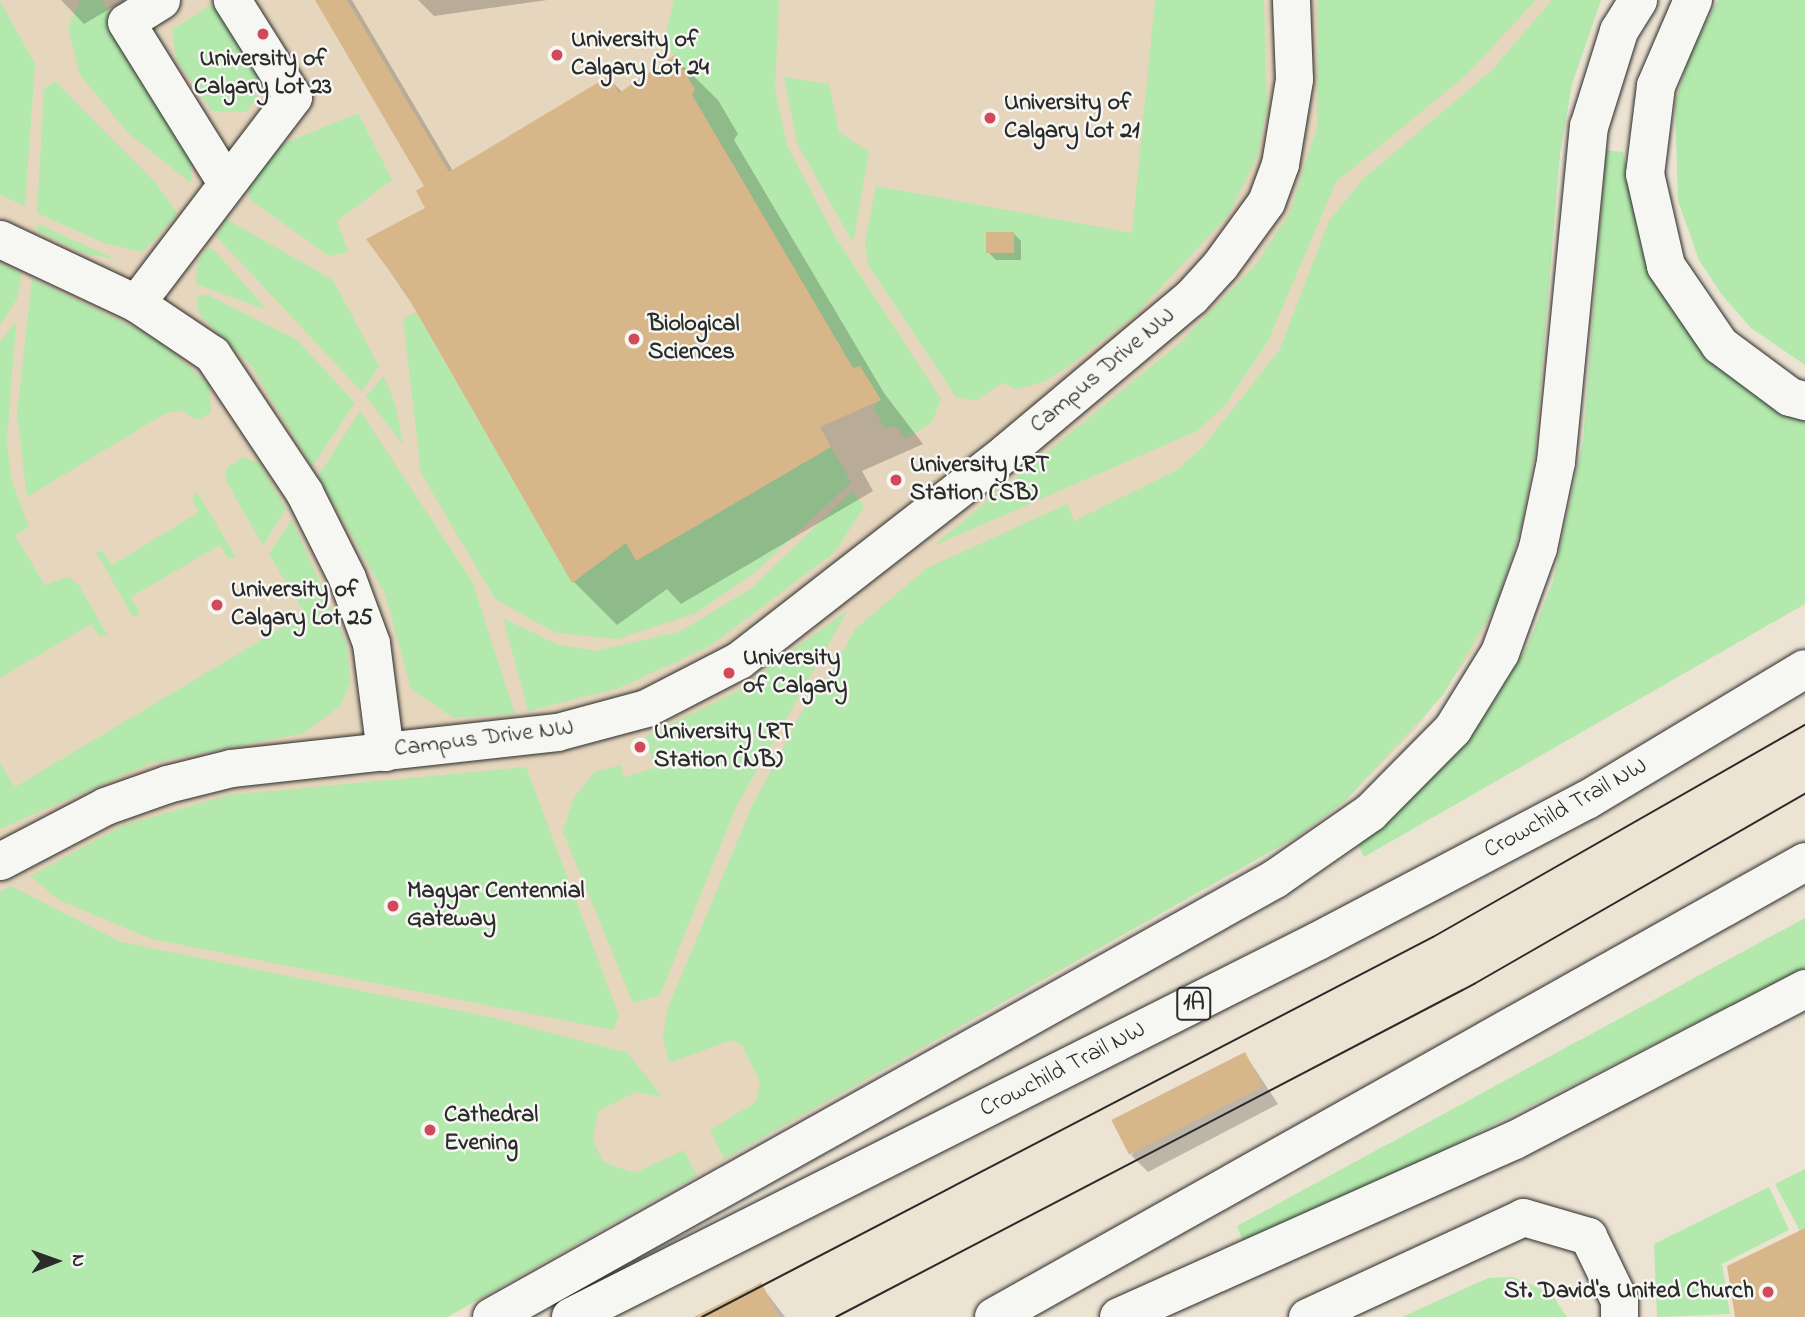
<!DOCTYPE html>
<html>
<head>
<meta charset="utf-8">
<style>
  body { margin:0 }
  #map { position:relative; width:1805px; height:1317px; overflow:hidden; background:#ede3d3; font-family:"Indie Flower",sans-serif }
  div>[style] { position:absolute }
  .built>* { inset:0; background:#e6d6bd }
  .green>* { inset:0; background:#b3e9ac }
  .shadow>* { inset:0; background:#0003 }
  .building>* { inset:0; background:#d7b78a; transform-origin:0 0 }
  .roads { filter:drop-shadow(0 0 2px #2b2b2b) drop-shadow(0 0 2px #2b2b2b) }
  .minor>* { height:37px; margin:-18.5px; padding:0 18.5px; transform-origin:18.5px; border-radius:18.5px; background:#f6f6f2 }
  .highway>* { height:38px; margin:-19px; padding:0 19px; transform-origin:19px; border-radius:19px; background:#f6f6f2 }
  .tram>* { height:2px; margin:-1px; padding:0 1px; transform-origin:1px; border-radius:1px; background:#2b2b2b }
  .dots>* { width:19px; height:19px; translate:-50% -50%; box-sizing:border-box; border:4px solid #f6f6f2; border-radius:50% }
  span { translate:-50% -50%; white-space:nowrap; text-align:center; line-height:1.15; -webkit-text-stroke:5px #f6f6f2; paint-order:stroke }
  .shield-label span { padding:2px 5px; background:#f6f6f2; border:2px solid; border-radius:5px; -webkit-text-stroke-width:0 }
  .shield-label { font-size:23px; color:#2b2b2b; font-weight:700 }
  .poi-label { font-size:24px; color:#2b2b2b; font-weight:700 }
  .left { translate:0 -50%; text-align:left }
  .right { translate:-100% -50%; text-align:right }
  .street-label { font-size:24px; color:#2b2b2b }
  .north { position:absolute; left:21px; top:1226px; width:70px; height:70px; -webkit-text-stroke:5px #f6f6f2; paint-order:stroke; rotate:89deg; font-size:19px; font-weight:700; line-height:28px; text-align:center; color:#2b2b2b }
  .north::after { content:''; display:block; margin:auto; width:24px; height:32px; background:#2b2b2b; clip-path:polygon(50% 0,100% 100%,50% 72%,0 100%) }
</style>
</head>
<body>
<div id="map">
  <div class="built">
    <i style="clip-path:polygon(0 0,1601px 0,1572px 84px,1560px 153px,1535px 452px,1522px 524px,1497px 603px,1473px 651px,1416px 729px,1346px 800px,1298px 836px,447px 1317px,0 1317px)"></i>
  </div>
  <div class="green">
    <i style="clip-path:polygon(80px 0,102px 0,181px 133px,191px 158px,191px 183px,128px 133px,80px 75px,68px 29px)"></i>
    <i style="clip-path:polygon(674px 0,779px 0,775px 89px,787px 145px,834px 235px,941px 399px,932px 422px,906px 439px,897px 427px,884px 427px,873px 408px,880px 399px,860px 366px,853px 368px,692px 95px,695px 89px,664px 40px)"></i>
    <i style="clip-path:polygon(1155px 0,1264px 0,1267px 107px,1257px 157px,1229px 214px,1136px 314px,1069px 366px,1044px 382px,1016px 389px,1003px 383px,976px 400px,956px 397px,868px 265px,865px 241px,876px 186px,1132px 233px)"></i>
    <i style="clip-path:polygon(1317px 0,1536px 0,1466px 75px,1336px 182px,1268px 341px,1226px 404px,1197px 431px,933px 546px,1182px 341px,1257px 263px,1290px 212px,1317px 127px)"></i>
    <i style="clip-path:polygon(1552px 0,1601px 0,1572px 84px,1560px 153px,1535px 452px,1522px 524px,1497px 603px,1443px 695px,1346px 800px,1298px 836px,724px 1159px,710px 1130px,756px 1102px,760px 1082px,742px 1045px,732px 1040px,669px 1063px,663px 1038px,667px 1010px,752px 806px,817px 684px,823px 687px,855px 629px,927px 568px,1067px 504px,1074px 521px,1177px 470px,1203px 447px,1280px 349px,1329px 221px,1363px 179px,1492px 70px)"></i>
    <i style="clip-path:polygon(1718px 0,1805px 0,1805px 365px,1751px 328px,1722px 295px,1699px 260px,1678px 201px,1675px 103px,1690px 54px)"></i>
    <i style="clip-path:polygon(0 1px,35px 64px,25px 206px,0 195px)"></i>
    <i style="clip-path:polygon(209px 6px,221px 8px,264px 85px,247px 112px,212px 111px,176px 59px,172px 30px)"></i>
    <i style="clip-path:polygon(784px 77px,829px 84px,839px 132px,869px 152px,853px 243px,797px 143px)"></i>
    <i style="clip-path:polygon(55px 81px,155px 182px,178px 214px,142px 252px,104px 243px,37px 213px,44px 89px)"></i>
    <i style="clip-path:polygon(358px 113px,392px 180px,337px 221px,348px 252px,329px 256px,249px 199px,248px 178px,273px 148px)"></i>
    <i style="clip-path:polygon(1606px 150px,1623px 152px,1642px 253px,1673px 311px,1703px 351px,1805px 415px,1805px 604px,1364px 857px,1355px 838px,1462px 745px,1486px 714px,1528px 645px,1553px 581px,1583px 441px)"></i>
    <i style="clip-path:polygon(226px 219px,333px 280px,379px 366px,362px 392px,216px 236px)"></i>
    <i style="clip-path:polygon(39px 224px,59px 234px,116px 259px,85px 254px,35px 230px)"></i>
    <i style="clip-path:polygon(208px 247px,215px 251px,267px 310px,196px 284px,197px 263px)"></i>
    <i style="clip-path:polygon(0 263px,21px 272px,18px 297px,0 325px)"></i>
    <i style="clip-path:polygon(32px 279px,157px 338px,209px 385px,211px 413px,197px 420px,183px 411px,166px 413px,27px 497px,17px 414px)"></i>
    <i style="clip-path:polygon(208px 295px,297px 340px,355px 403px,312px 467px,250px 364px,199px 314px,196px 296px)"></i>
    <i style="clip-path:polygon(416px 312px,572px 583px,626px 543px,636px 561px,831px 447px,851px 482px,754px 573px,696px 613px,617px 639px,556px 633px,495px 599px,421px 473px,403px 319px)"></i>
    <i style="clip-path:polygon(16px 321px,7px 440px,12px 482px,29px 527px,15px 536px,45px 585px,68px 577px,78px 584px,108px 636px,99px 636px,91px 624px,0 678px,0 342px)"></i>
    <i style="clip-path:polygon(384px 376px,396px 407px,403px 445px,366px 396px)"></i>
    <i style="clip-path:polygon(360px 411px,472px 581px,515px 714px,454px 718px,411px 689px,385px 594px,318px 476px)"></i>
    <i style="clip-path:polygon(242px 457px,259px 463px,286px 509px,263px 545px,226px 481px,226px 469px)"></i>
    <i style="clip-path:polygon(852px 491px,864px 507px,835px 552px,710px 646px,619px 688px,528px 711px,503px 618px,556px 644px,595px 651px,679px 632px,752px 588px)"></i>
    <i style="clip-path:polygon(197px 492px,236px 557px,228px 558px,220px 545px,131px 597px,140px 614px,133px 617px,96px 552px,103px 552px,112px 565px,199px 512px,192px 499px)"></i>
    <i style="clip-path:polygon(292px 519px,347px 645px,350px 682px,341px 705px,304px 733px,151px 763px,0 829px,0 763px,15px 787px,305px 614px,269px 554px)"></i>
    <i style="clip-path:polygon(848px 610px,736px 807px,660px 995px,633px 1003px,563px 832px,573px 799px,594px 772px,621px 765px,624px 777px,654px 768px,646px 736px,734px 693px)"></i>
    <i style="clip-path:polygon(526px 767px,619px 1016px,613px 1030px,152px 939px,59px 900px,30px 876px,124px 825px,229px 795px)"></i>
    <i style="clip-path:polygon(11px 886px,121px 942px,494px 1018px,628px 1053px,662px 1097px,636px 1092px,598px 1111px,593px 1140px,603px 1162px,635px 1173px,684px 1150px,697px 1176px,447px 1317px,0 1317px,0 892px)"></i>
    <i style="clip-path:polygon(1805px 918px,1805px 968px,1246px 1249px,1237px 1226px)"></i>
    <i style="clip-path:polygon(1805px 1169px,1805px 1228px,1800px 1231px,1775px 1184px)"></i>
    <i style="clip-path:polygon(1769px 1187px,1789px 1230px,1722px 1264px,1730px 1314px,1657px 1317px,1654px 1244px)"></i>
    <i style="clip-path:polygon(1513px 1277px,1551px 1293px,1567px 1317px,1402px 1317px,1488px 1278px)"></i>
  </div>
  <div class="shadow">
    <i style="clip-path:polygon(61px 0,125px 0,84px 24px)"></i>
    <i style="clip-path:polygon(317px 0,352px 0,453px 171px,608px 78px,623px 93px,674px 57px,718px 100px,738px 134px,734px 140px,884px 393px,923px 444px,862px 471px,873px 491px,681px 604px,667px 589px,617px 625px,574px 582px,417px 311px,368px 239px,428px 209px,427px 186px)"></i>
    <i style="clip-path:polygon(418px 0,547px 0,434px 16px)"></i>
    <i style="clip-path:polygon(1013px 233px,1021px 241px,1021px 260px,996px 260px,988px 252px)"></i>
    <i style="clip-path:polygon(1245px 1054px,1278px 1104px,1148px 1172px,1131px 1155px)"></i>
    <i style="clip-path:polygon(760px 1284px,785px 1317px,698px 1317px)"></i>
  </div>
  <div class="building">
    <i style="clip-path:polygon(315px 0,347px 0,449px 172px,609px 76px,619px 93px,675px 55px,695px 90px,692px 95px,853px 368px,860px 366px,881px 400px,820px 427px,831px 447px,636px 561px,626px 543px,572px 583px,405px 292px,366px 239px,425px 208px,416px 191px,424px 186px)"></i>
    <i style="left:986px;top:232px;width:28px;height:21px"></i>
    <i style="left:1245px;top:1052px;width:39px;height:150px;rotate:63deg"></i>
    <i style="clip-path:polygon(1805px 1228px,1805px 1317px,1735px 1317px,1727px 1266px)"></i>
    <i style="clip-path:polygon(761px 1282px,779px 1317px,694px 1317px,755px 1286px)"></i>
  </div>
  <div class="roads">
    <div class="minor">
      <i style="left:161px;top:0;width:41px;rotate:147.8deg"></i>
      <i style="left:126px;top:22px;width:187px;rotate:58.1deg"></i>
      <i style="left:0;top:239px;width:150px;rotate:25.2deg"></i>
      <i style="left:136px;top:303px;width:92px;rotate:33.9deg"></i>
      <i style="left:212px;top:354px;width:166px;rotate:56.3deg"></i>
      <i style="left:304px;top:492px;width:96px;rotate:63.4deg"></i>
      <i style="left:347px;top:578px;width:69px;rotate:69.7deg"></i>
      <i style="left:371px;top:643px;width:110px;rotate:82.7deg"></i>
      <i style="left:136px;top:303px;width:259px;rotate:-52.7deg"></i>
      <i style="left:293px;top:97px;width:115px;rotate:-122.2deg"></i>
      <i style="left:0;top:861px;width:119px;rotate:-27.6deg"></i>
      <i style="left:105px;top:806px;width:66px;rotate:-19.5deg"></i>
      <i style="left:167px;top:784px;width:66px;rotate:-14deg"></i>
      <i style="left:231px;top:768px;width:328px;rotate:-6.3deg"></i>
      <i style="left:557px;top:732px;width:92px;rotate:-15.1deg"></i>
      <i style="left:646px;top:708px;width:105px;rotate:-27.3deg"></i>
      <i style="left:739px;top:660px;width:338px;rotate:-37.9deg"></i>
      <i style="left:1006px;top:452px;width:241px;rotate:-40deg"></i>
      <i style="left:1191px;top:297px;width:43px;rotate:-47.8deg"></i>
      <i style="left:1220px;top:265px;width:78px;rotate:-53.9deg"></i>
      <i style="left:1266px;top:202px;width:40px;rotate:-69.8deg"></i>
      <i style="left:1280px;top:164px;width:86px;rotate:-80.6deg"></i>
      <i style="left:1294px;top:79px;width:79px;rotate:-92.2deg"></i>
      <i style="left:1307px;top:1317px;width:238px;rotate:-24.8deg"></i>
      <i style="left:1523px;top:1217px;width:68px;rotate:16.3deg"></i>
      <i style="left:1588px;top:1236px;width:71px;rotate:64.2deg"></i>
      <i style="left:1619px;top:1300px;width:17px;rotate:90deg"></i>
    </div>
    <div class="highway">
      <i style="left:1693px;top:0;width:94px;rotate:113.3deg"></i>
      <i style="left:1656px;top:86px;width:89px;rotate:97.1deg"></i>
      <i style="left:1645px;top:174px;width:94px;rotate:77.1deg"></i>
      <i style="left:1666px;top:266px;width:96px;rotate:55.6deg"></i>
      <i style="left:1720px;top:345px;width:87px;rotate:36.6deg"></i>
      <i style="left:1790px;top:397px;width:16px;rotate:15deg"></i>
      <i style="left:492px;top:1317px;width:897px;rotate:-29.22deg"></i>
      <i style="left:1275px;top:879px;width:116px;rotate:-34.8deg"></i>
      <i style="left:1370px;top:813px;width:118px;rotate:-45.3deg"></i>
      <i style="left:1453px;top:729px;width:89px;rotate:-58.3deg"></i>
      <i style="left:1500px;top:653px;width:112px;rotate:-70.1deg"></i>
      <i style="left:1538px;top:548px;width:88px;rotate:-78.2deg"></i>
      <i style="left:1556px;top:462px;width:337px;rotate:-84.4deg"></i>
      <i style="left:1589px;top:127px;width:101px;rotate:-72.6deg"></i>
      <i style="left:1619px;top:31px;width:36px;rotate:-58deg"></i>
      <i style="left:571px;top:1317px;width:836px;rotate:-26.72deg"></i>
      <i style="left:1318px;top:941px;width:304px;rotate:-27.7deg"></i>
      <i style="left:1587px;top:800px;width:254px;rotate:-31deg"></i>
      <i style="left:994px;top:1317px;width:930px;rotate:-29.29deg"></i>
      <i style="left:1119px;top:1317px;width:434px;rotate:-24.1deg"></i>
      <i style="left:1515px;top:1140px;width:327px;rotate:-27.5deg"></i>
    </div>
  </div>
  <div class="tram">
    <i style="left:702px;top:1317px;width:824px;rotate:-27.47deg"></i>
    <i style="left:1433px;top:937px;width:428px;rotate:-29.7deg"></i>
    <i style="left:836px;top:1317px;width:720px;rotate:-27.56deg"></i>
    <i style="left:1474px;top:984px;width:382px;rotate:-29.9deg"></i>
  </div>
  <div class="dots">
    <i style="left:263px;top:34px;background:#d1495b"></i>
    <i style="left:557px;top:55px;background:#d1495b"></i>
    <i style="left:990px;top:118px;background:#d1495b"></i>
    <i style="left:634px;top:339px;background:#d1495b"></i>
    <i style="left:896px;top:480px;background:#d1495b"></i>
    <i style="left:217px;top:605px;background:#d1495b"></i>
    <i style="left:729px;top:673px;background:#d1495b"></i>
    <i style="left:640px;top:747px;background:#d1495b"></i>
    <i style="left:393px;top:906px;background:#d1495b"></i>
    <i style="left:430px;top:1130px;background:#d1495b"></i>
    <i style="left:1768px;top:1292px;background:#d1495b"></i>
  </div>
  <div class="shield-label">
    <span style="left:1194px;top:1004px">1A</span>
  </div>
  <div class="poi-label">
    <span class="left" style="left:571px;top:55px">University of<br>Calgary Lot 24</span>
    <span style="left:263px;top:74px">University of<br>Calgary Lot 23</span>
    <span class="left" style="left:1004px;top:118px">University of<br>Calgary Lot 21</span>
    <span class="left" style="left:648px;top:339px">Biological<br>Sciences</span>
    <span class="left" style="left:910px;top:480px">University LRT<br>Station (SB)</span>
    <span class="left" style="left:231px;top:605px">University of<br>Calgary Lot 25</span>
    <span class="left" style="left:743px;top:673px">University<br>of Calgary</span>
    <span class="left" style="left:654px;top:747px">University LRT<br>Station (NB)</span>
    <span class="left" style="left:407px;top:906px">Magyar Centennial<br>Gateway</span>
    <span class="left" style="left:444px;top:1130px">Cathedral<br>Evening</span>
    <span class="right" style="left:1754px;top:1292px">St. David's United Church</span>
  </div>
  <div class="street-label">
    <span style="left:1103px;top:371px;rotate:-40deg">Campus Drive NW</span>
    <span style="left:484px;top:739px;rotate:-7deg">Campus Drive NW</span>
    <span style="left:1566px;top:809px;rotate:-29deg">Crowchild Trail NW</span>
    <span style="left:1063px;top:1070px;rotate:-27deg">Crowchild Trail NW</span>
  </div>
  <div class="north">N</div>
</div>
</body>
</html>
